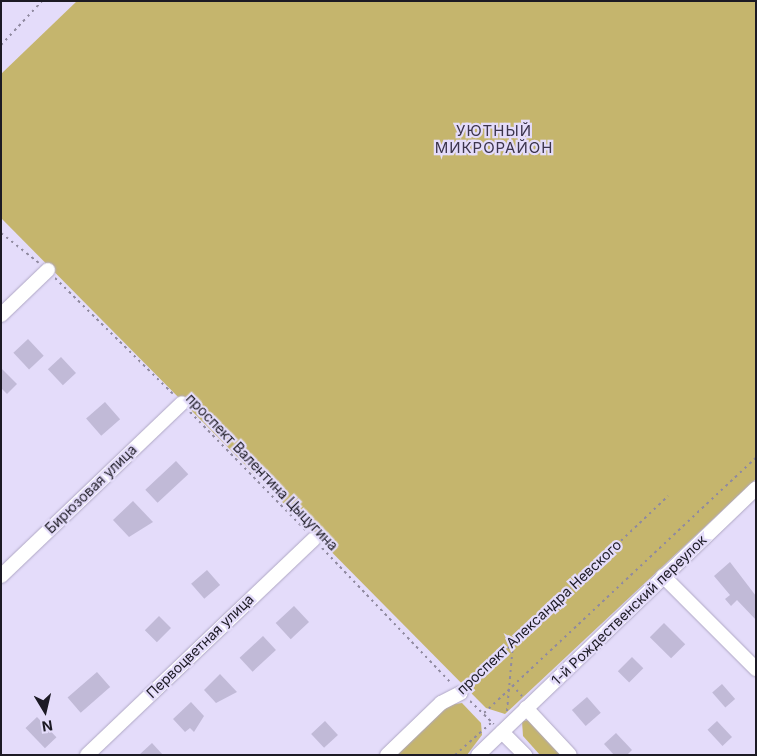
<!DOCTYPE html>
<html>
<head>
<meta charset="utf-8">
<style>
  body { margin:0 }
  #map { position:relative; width:757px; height:756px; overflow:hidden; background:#e4dcfa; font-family:Inter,sans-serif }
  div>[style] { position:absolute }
  .green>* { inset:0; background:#c5b56d }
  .building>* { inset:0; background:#c1bad7; transform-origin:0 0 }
  .path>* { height:2px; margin-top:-1px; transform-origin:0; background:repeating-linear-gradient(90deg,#908aa0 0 2.5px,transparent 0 6.5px) }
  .roads { filter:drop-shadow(0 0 1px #afa7c4) drop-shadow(0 0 1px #afa7c4) }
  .minor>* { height:14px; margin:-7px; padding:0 7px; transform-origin:7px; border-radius:7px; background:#fff }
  span { translate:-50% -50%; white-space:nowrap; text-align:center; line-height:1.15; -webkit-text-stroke:4.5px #e4dcfa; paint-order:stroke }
  .street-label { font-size:14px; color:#1c1a24 }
  .neighbourhood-label { font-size:15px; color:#3c354d; letter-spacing:1px }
  .frame { position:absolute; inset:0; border:2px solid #1c1a24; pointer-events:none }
  .north { position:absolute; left:20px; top:686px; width:50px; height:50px; -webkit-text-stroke:4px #e4dcfa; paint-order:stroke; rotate:171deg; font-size:14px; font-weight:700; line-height:20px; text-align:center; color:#1c1a24 }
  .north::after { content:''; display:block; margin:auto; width:18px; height:22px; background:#1c1a24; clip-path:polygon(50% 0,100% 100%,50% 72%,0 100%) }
</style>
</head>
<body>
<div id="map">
  <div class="green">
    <i style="clip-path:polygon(77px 1px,756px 1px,756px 479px,505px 714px,486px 708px,1px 218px,1px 74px)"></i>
    <i style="clip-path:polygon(462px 703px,481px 723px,482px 735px,467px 755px,392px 755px,448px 705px)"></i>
    <i style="clip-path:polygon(529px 720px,564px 755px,540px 755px,523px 736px,522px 721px)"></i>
  </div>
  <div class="building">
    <i style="left:28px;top:339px;width:23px;height:20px;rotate:47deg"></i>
    <i style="left:61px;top:357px;width:22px;height:18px;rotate:47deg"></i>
    <i style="clip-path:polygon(1px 368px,17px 384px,7px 394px,1px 388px)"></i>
    <i style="left:105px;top:402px;width:23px;height:25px;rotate:49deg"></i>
    <i style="left:176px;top:461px;width:18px;height:42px;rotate:47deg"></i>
    <i style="clip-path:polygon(133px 501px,153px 522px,129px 537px,113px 520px)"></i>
    <i style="clip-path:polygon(730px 562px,756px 596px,756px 620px,737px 600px,731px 606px,725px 599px,730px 595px,714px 576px)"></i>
    <i style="left:207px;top:570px;width:20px;height:21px;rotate:49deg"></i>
    <i style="left:294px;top:606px;width:22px;height:25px;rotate:47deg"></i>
    <i style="left:159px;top:616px;width:17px;height:20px;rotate:45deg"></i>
    <i style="left:664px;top:623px;width:30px;height:20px;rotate:45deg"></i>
    <i style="left:263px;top:636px;width:19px;height:32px;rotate:47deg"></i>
    <i style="left:632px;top:657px;width:16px;height:20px;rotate:45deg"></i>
    <i style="left:97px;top:672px;width:20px;height:39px;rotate:49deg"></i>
    <i style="clip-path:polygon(220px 674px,237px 692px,216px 703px,204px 690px)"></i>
    <i style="left:722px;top:684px;width:20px;height:13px;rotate:49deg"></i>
    <i style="left:587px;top:697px;width:21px;height:20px;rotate:49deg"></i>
    <i style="clip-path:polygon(191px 702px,204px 716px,194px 732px,190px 728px,185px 732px,173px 719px)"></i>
    <i style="left:37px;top:717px;width:28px;height:16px;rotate:46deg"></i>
    <i style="left:325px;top:721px;width:19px;height:19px;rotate:47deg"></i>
    <i style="left:717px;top:721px;width:22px;height:13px;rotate:47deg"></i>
    <i style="clip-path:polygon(616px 733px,632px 750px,627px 755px,614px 755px,604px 744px)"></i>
    <i style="clip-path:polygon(152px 743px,163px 755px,139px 755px)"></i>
  </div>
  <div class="path">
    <i style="left:1px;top:45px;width:60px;rotate:-47deg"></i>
    <i style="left:1px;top:233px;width:48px;rotate:38.3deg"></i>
    <i style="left:55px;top:278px;width:165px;rotate:44.5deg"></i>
    <i style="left:190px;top:412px;width:165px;rotate:45.7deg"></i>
    <i style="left:322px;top:548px;width:188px;rotate:46.3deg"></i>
    <i style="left:470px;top:684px;width:273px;rotate:-43.5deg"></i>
    <i style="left:512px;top:685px;width:15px;rotate:48deg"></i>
    <i style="left:470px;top:701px;width:33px;rotate:44deg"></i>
    <i style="left:507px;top:711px;width:67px;rotate:-84.9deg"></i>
    <i style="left:484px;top:713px;width:373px;rotate:-43.2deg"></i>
    <i style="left:455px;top:755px;width:50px;rotate:-41.7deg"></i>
  </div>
  <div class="roads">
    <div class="minor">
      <i style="left:1px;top:315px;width:65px;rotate:-43.8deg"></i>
      <i style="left:1px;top:576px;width:250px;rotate:-43.7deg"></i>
      <i style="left:663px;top:576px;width:132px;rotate:45deg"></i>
      <i style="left:526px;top:708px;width:64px;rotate:46.9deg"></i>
      <i style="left:502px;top:732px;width:33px;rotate:45deg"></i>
      <i style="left:87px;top:755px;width:313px;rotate:-43.6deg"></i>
      <i style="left:387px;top:755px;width:75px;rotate:-43.9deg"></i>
      <i style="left:441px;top:703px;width:22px;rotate:-27deg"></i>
      <i style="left:478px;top:755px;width:385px;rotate:-43.8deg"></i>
    </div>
  </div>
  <div class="street-label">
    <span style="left:262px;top:472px;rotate:46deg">проспект Валентина Цыцугина</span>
    <span style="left:91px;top:489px;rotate:-44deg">Бирюзовая улица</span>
    <span style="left:629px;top:610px;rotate:-44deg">1-й Рождественский переулок</span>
    <span style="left:539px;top:617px;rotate:-43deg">проспект Александра Невского</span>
    <span style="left:200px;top:646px;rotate:-44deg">Первоцветная улица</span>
  </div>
  <div class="neighbourhood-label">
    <span style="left:494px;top:139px">УЮТНЫЙ<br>МИКРОРАЙОН</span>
  </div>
  <div class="frame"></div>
  <div class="north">N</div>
</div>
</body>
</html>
